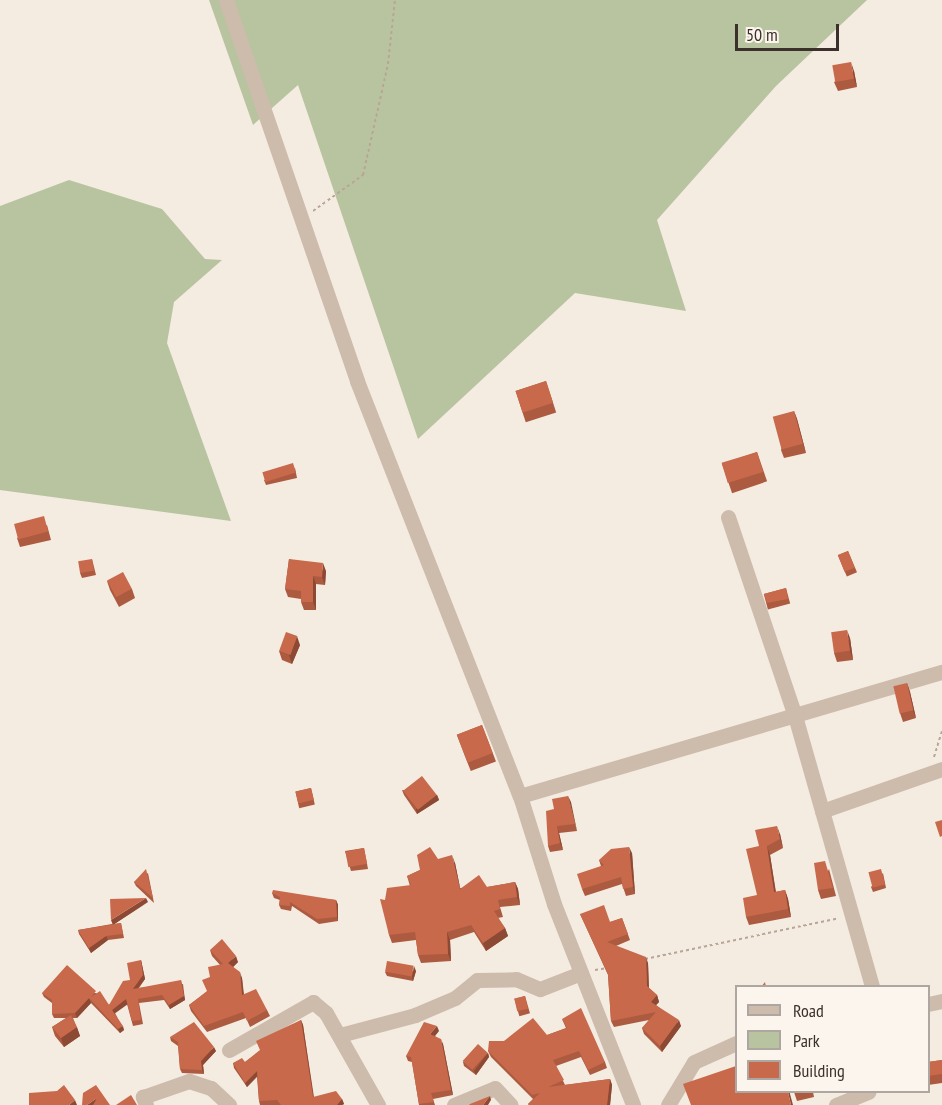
<!DOCTYPE html>
<html>
<head>
<meta charset="utf-8">
<style>
  body { margin:0 }
  #map { position:relative; width:942px; height:1105px; overflow:hidden; background:#f4ebe1; font-family:"PT Sans Narrow",sans-serif }
  div>[style] { position:absolute }
  .green>* { inset:0; background:#b8c4a0 }
  .path>* { height:2px; margin-top:-1px; transform-origin:0; background:repeating-linear-gradient(90deg,#b9a596 0 3px,transparent 0 6px) }
  .minor>* { height:15px; margin:-7.5px; padding:0 7.5px; transform-origin:7.5px; border-radius:7.5px; background:#cdbbac }
  .wall>* { inset:0; background:#ac5a40; transform-origin:0 0 }
  .shaded-wall>* { inset:0; background:#8c4a34 }
  .building>* { inset:0; background:#c8694b; transform-origin:0 0 }
  span { translate:-50% -50%; white-space:nowrap; text-align:center; line-height:1.15; -webkit-text-stroke:4.5px #fbf5ee; paint-order:stroke }
  .legend { position:absolute; left:735px; top:985px; width:195px; height:108px; box-sizing:border-box; background:#fbf5ee; border:2px solid #aea6a0; margin:0; padding:8px 10px; list-style:none; font-size:18px; color:#3b302b }
  .legend li { display:flex; align-items:center; gap:12px; height:30px }
  .legend b { width:30px; border:2px solid #aea6a0 }
  .scale { position:absolute; left:735px; top:24px; width:104px; height:27px; box-sizing:border-box; border:3px solid #3b302b; border-top:0; padding-left:8px; font-size:18px; line-height:21px; white-space:nowrap; color:#3b302b; -webkit-text-stroke:4px #fbf5ee; paint-order:stroke }
</style>
</head>
<body>
<div id="map">
  <div class="green">
    <i style="clip-path:polygon(209px 0,867px 0,776px 86px,657px 220px,686px 311px,575px 293px,418px 439px,298px 85px,253px 125px)"></i>
    <i style="clip-path:polygon(69px 180px,162px 209px,205px 259px,222px 260px,174px 302px,167px 343px,231px 521px,0 490px,0 206px)"></i>
  </div>
  <div class="path">
    <i style="left:313px;top:211px;width:62px;rotate:-35.8deg"></i>
    <i style="left:363px;top:175px;width:114px;rotate:-77.3deg"></i>
    <i style="left:388px;top:64px;width:64px;rotate:-83.8deg"></i>
    <i style="left:934px;top:757px;width:27px;rotate:-73deg"></i>
    <i style="left:645px;top:959px;width:198px;rotate:-11.9deg"></i>
    <i style="left:595px;top:970px;width:13px;rotate:-9deg"></i>
  </div>
  <div class="minor">
    <i style="left:226px;top:0;width:403px;rotate:71deg"></i>
    <i style="left:357px;top:381px;width:446px;rotate:68.6deg"></i>
    <i style="left:520px;top:796px;width:113px;rotate:72.5deg"></i>
    <i style="left:554px;top:904px;width:216px;rotate:68.5deg"></i>
    <i style="left:728px;top:517px;width:210px;rotate:71.4deg"></i>
    <i style="left:795px;top:716px;width:281px;rotate:74.1deg"></i>
    <i style="left:520px;top:796px;width:440px;rotate:-16.4deg"></i>
    <i style="left:822px;top:811px;width:127px;rotate:-19.3deg"></i>
    <i style="left:928px;top:1004px;width:14px;rotate:-12deg"></i>
    <i style="left:340px;top:1035px;width:78px;rotate:-14.9deg"></i>
    <i style="left:415px;top:1015px;width:43px;rotate:-23deg"></i>
    <i style="left:455px;top:998px;width:28px;rotate:-39deg"></i>
    <i style="left:477px;top:980px;width:39px;rotate:-1deg"></i>
    <i style="left:516px;top:979px;width:26px;rotate:23deg"></i>
    <i style="left:540px;top:989px;width:44px;rotate:-21.3deg"></i>
    <i style="left:229px;top:1050px;width:97px;rotate:-29.7deg"></i>
    <i style="left:313px;top:1002px;width:17px;rotate:40deg"></i>
    <i style="left:326px;top:1013px;width:106px;rotate:60.5deg"></i>
    <i style="left:146px;top:1105px;width:9px;rotate:-111deg"></i>
    <i style="left:143px;top:1097px;width:49px;rotate:-19.2deg"></i>
    <i style="left:189px;top:1081px;width:23px;rotate:18deg"></i>
    <i style="left:211px;top:1088px;width:25px;rotate:43deg"></i>
    <i style="left:454px;top:1105px;width:44px;rotate:-22.5deg"></i>
    <i style="left:495px;top:1088px;width:23px;rotate:47deg"></i>
    <i style="left:668px;top:1105px;width:50px;rotate:-58.8deg"></i>
    <i style="left:694px;top:1062px;width:46px;rotate:-24.3deg"></i>
    <i style="left:836px;top:1105px;width:35px;rotate:-22deg"></i>
  </div>
  <div class="wall">
    <i style="clip-path:polygon(854px 71px,857px 87px,838px 91px,834px 82px)"></i>
    <i style="left:546px;top:381px;width:33px;height:32px;rotate:72deg"></i>
    <i style="clip-path:polygon(794px 411px,797px 419px,806px 453px,784px 458px,781px 450px)"></i>
    <i style="left:757px;top:452px;width:31px;height:37px;rotate:71deg"></i>
    <i style="clip-path:polygon(295px 468px,297px 478px,266px 485px,264px 480px)"></i>
    <i style="clip-path:polygon(47px 525px,51px 540px,20px 547px,17px 538px)"></i>
    <i style="left:848px;top:551px;width:23px;height:11px;rotate:67deg"></i>
    <i style="clip-path:polygon(92px 559px,96px 575px,82px 578px,80px 573px)"></i>
    <i style="clip-path:polygon(289px 559px,326px 571px,325px 585px,316px 584px,316px 610px,304px 610px,301px 602px,301px 599px,288px 597px,285px 589px)"></i>
    <i style="clip-path:polygon(107px 581px,132px 589px,135px 598px,119px 607px,110px 590px)"></i>
    <i style="left:786px;top:588px;width:16px;height:23px;rotate:75deg"></i>
    <i style="clip-path:polygon(850px 638px,853px 660px,837px 662px,834px 653px)"></i>
    <i style="clip-path:polygon(300px 645px,292px 664px,282px 660px,279px 651px)"></i>
    <i style="clip-path:polygon(907px 683px,910px 692px,916px 718px,903px 722px,900px 713px)"></i>
    <i style="left:482px;top:725px;width:39px;height:27px;rotate:69deg"></i>
    <i style="left:311px;top:788px;width:17px;height:16px;rotate:77deg"></i>
    <i style="clip-path:polygon(402px 790px,437px 795px,439px 800px,417px 814px,404px 795px)"></i>
    <i style="clip-path:polygon(568px 796px,577px 831px,559px 833px,563px 850px,550px 852px,548px 846px,554px 809px)"></i>
    <i style="clip-path:polygon(780px 834px,783px 848px,770px 855px,776px 892px,785px 890px,788px 899px,791px 917px,749px 925px,746px 917px,757px 895px,759px 846px)"></i>
    <i style="clip-path:polygon(364px 848px,368px 869px,351px 871px,345px 851px)"></i>
    <i style="clip-path:polygon(632px 853px,635px 894px,626px 896px,622px 884px,585px 896px,582px 889px,601px 866px,599px 860px)"></i>
    <i style="clip-path:polygon(438px 859px,455px 863px,460px 888px,487px 887px,515px 882px,518px 889px,520px 905px,500px 907px,503px 917px,498px 918px,505px 928px,508px 936px,486px 951px,474px 932px,450px 940px,451px 961px,421px 963px,418px 955px,416px 940px,392px 943px,389px 935px,385px 900px,410px 886px,407px 876px,420px 870px)"></i>
    <i style="clip-path:polygon(829px 869px,836px 896px,821px 899px,818px 890px)"></i>
    <i style="clip-path:polygon(148px 873px,154px 903px,136px 886px,134px 882px)"></i>
    <i style="clip-path:polygon(883px 873px,886px 888px,873px 892px,871px 887px)"></i>
    <i style="clip-path:polygon(272px 893px,336px 900px,338px 905px,338px 921px,319px 924px,292px 906px,291px 911px,281px 909px,279px 905px,280px 900px,274px 898px)"></i>
    <i style="clip-path:polygon(148px 902px,114px 924px,121px 923px,124px 938px,108px 940px,91px 953px,79px 934px,78px 930px,112px 924px)"></i>
    <i style="clip-path:polygon(580px 914px,610px 922px,622px 918px,630px 940px,616px 946px,648px 963px,649px 988px,657px 995px,659px 1002px,656px 1005px,681px 1026px,662px 1052px,644px 1034px,642px 1028px,649px 1020px,614px 1027px,611px 1021px,608px 975px)"></i>
    <i style="clip-path:polygon(210px 950px,238px 962px,233px 967px,242px 978px,244px 994px,267px 1010px,270px 1016px,250px 1027px,246px 1018px,207px 1032px,191px 1011px,189px 1005px,207px 992px,210px 977px,220px 965px,212px 956px)"></i>
    <i style="clip-path:polygon(141px 960px,145px 979px,139px 988px,183px 984px,185px 1000px,170px 1009px,164px 1000px,139px 1003px,143px 1024px,133px 1026px,127px 1004px,115px 1013px,124px 1030px,120px 1033px,91px 1003px,77px 1018px,73px 1018px,80px 1036px,64px 1047px,55px 1036px,52px 1027px,66px 1018px,54px 1018px,52px 1014px,52px 1003px,44px 997px,42px 993px,96px 993px,109px 1005px,130px 980px)"></i>
    <i style="clip-path:polygon(416px 971px,413px 981px,387px 976px,385px 972px)"></i>
    <i style="left:525px;top:996px;width:18px;height:11px;rotate:74deg"></i>
    <i style="clip-path:polygon(562px 1019px,605px 1062px,607px 1068px,590px 1075px,581px 1057px,556px 1066px,565px 1085px,610px 1079px,612px 1085px,610px 1105px,529px 1105px,528px 1104px,533px 1099px,491px 1057px,488px 1051px,504px 1041px,547px 1035px,566px 1028px)"></i>
    <i style="clip-path:polygon(301px 1020px,303px 1025px,314px 1097px,342px 1099px,344px 1104px,342px 1105px,260px 1105px,259px 1101px,257px 1077px,247px 1087px,234px 1068px,233px 1063px,245px 1062px)"></i>
    <i style="clip-path:polygon(439px 1031px,435px 1036px,443px 1044px,453px 1095px,433px 1099px,435px 1105px,419px 1105px,412px 1062px,408px 1061px,406px 1056px)"></i>
    <i style="clip-path:polygon(170px 1037px,216px 1051px,203px 1065px,204px 1074px,182px 1073px,180px 1069px,178px 1046px,171px 1041px)"></i>
    <i style="clip-path:polygon(488px 1053px,489px 1057px,476px 1075px,464px 1066px,463px 1062px)"></i>
    <i style="clip-path:polygon(942px 1060px,942px 1083px,928px 1085px,928px 1062px)"></i>
    <i style="clip-path:polygon(794px 1092px,813px 1092px,814px 1097px,797px 1101px)"></i>
  </div>
  <div class="shaded-wall">
    <i style="clip-path:polygon(851px 62px,854px 71px,857px 87px,854px 79px)"></i>
    <i style="clip-path:polygon(794px 411px,797px 419px,806px 453px,803px 444px)"></i>
    <i style="clip-path:polygon(323px 563px,326px 571px,325px 585px,322px 577px)"></i>
    <i style="clip-path:polygon(313px 576px,316px 584px,316px 610px,313px 602px)"></i>
    <i style="clip-path:polygon(847px 630px,850px 638px,853px 660px,850px 651px)"></i>
    <i style="clip-path:polygon(297px 636px,300px 645px,292px 664px,289px 655px)"></i>
    <i style="clip-path:polygon(907px 683px,910px 692px,916px 718px,913px 710px)"></i>
    <i style="clip-path:polygon(437px 795px,439px 800px,417px 814px,416px 809px)"></i>
    <i style="clip-path:polygon(568px 796px,571px 802px,577px 831px,575px 824px)"></i>
    <i style="clip-path:polygon(557px 826px,559px 833px,563px 850px,560px 843px)"></i>
    <i style="clip-path:polygon(777px 826px,780px 834px,783px 848px,780px 839px)"></i>
    <i style="clip-path:polygon(767px 846px,770px 855px,777px 901px,774px 892px)"></i>
    <i style="clip-path:polygon(629px 847px,632px 853px,635px 894px,633px 887px)"></i>
    <i style="clip-path:polygon(452px 855px,455px 863px,462px 897px,460px 889px)"></i>
    <i style="clip-path:polygon(515px 882px,518px 889px,520px 905px,517px 897px)"></i>
    <i style="clip-path:polygon(785px 890px,788px 899px,791px 917px,788px 909px)"></i>
    <i style="clip-path:polygon(146px 898px,148px 902px,113px 925px,111px 920px)"></i>
    <i style="clip-path:polygon(336px 900px,338px 905px,338px 921px,337px 917px)"></i>
    <i style="clip-path:polygon(505px 928px,508px 936px,486px 951px,483px 943px)"></i>
    <i style="clip-path:polygon(447px 932px,450px 940px,451px 961px,448px 954px)"></i>
    <i style="clip-path:polygon(106px 936px,108px 940px,91px 953px,89px 948px)"></i>
    <i style="clip-path:polygon(236px 956px,238px 962px,231px 969px,228px 963px)"></i>
    <i style="clip-path:polygon(646px 957px,648px 963px,649px 992px,647px 986px)"></i>
    <i style="clip-path:polygon(141px 960px,145px 979px,134px 993px,133px 989px)"></i>
    <i style="clip-path:polygon(414px 966px,416px 971px,413px 981px,412px 977px)"></i>
    <i style="clip-path:polygon(240px 972px,242px 978px,244px 1001px,242px 995px)"></i>
    <i style="clip-path:polygon(181px 980px,185px 1000px,170px 1009px,169px 1005px)"></i>
    <i style="clip-path:polygon(657px 995px,659px 1002px,653px 1008px,651px 1002px)"></i>
    <i style="clip-path:polygon(89px 998px,91px 1003px,77px 1018px,75px 1013px)"></i>
    <i style="clip-path:polygon(126px 999px,128px 1004px,114px 1014px,112px 1010px)"></i>
    <i style="clip-path:polygon(301px 1020px,303px 1025px,314px 1101px,313px 1097px)"></i>
    <i style="clip-path:polygon(679px 1020px,681px 1026px,662px 1052px,660px 1046px)"></i>
    <i style="clip-path:polygon(123px 1026px,124px 1030px,120px 1033px,118px 1029px)"></i>
    <i style="clip-path:polygon(437px 1026px,439px 1031px,432px 1039px,430px 1034px)"></i>
    <i style="clip-path:polygon(77px 1027px,80px 1036px,64px 1047px,61px 1038px)"></i>
    <i style="clip-path:polygon(441px 1039px,443px 1044px,453px 1095px,451px 1090px)"></i>
    <i style="clip-path:polygon(214px 1047px,216px 1051px,203px 1065px,204px 1074px,202px 1070px,201px 1061px)"></i>
    <i style="clip-path:polygon(488px 1053px,489px 1057px,476px 1075px,474px 1071px)"></i>
    <i style="clip-path:polygon(257px 1071px,258px 1075px,247px 1087px,245px 1083px)"></i>
    <i style="clip-path:polygon(610px 1079px,612px 1085px,610px 1105px,607px 1105px)"></i>
    <i style="clip-path:polygon(788px 1092px,790px 1092px,790px 1094px,793px 1105px,791px 1105px)"></i>
    <i style="clip-path:polygon(490px 1096px,491px 1100px,488px 1105px,483px 1105px)"></i>
    <i style="clip-path:polygon(97px 1098px,99px 1105px,87px 1105px)"></i>
    <i style="clip-path:polygon(342px 1099px,344px 1104px,342px 1105px,337px 1105px)"></i>
    <i style="clip-path:polygon(75px 1100px,77px 1105px,69px 1105px)"></i>
  </div>
  <div class="building">
    <i style="left:851px;top:62px;width:17px;height:19px;rotate:80deg"></i>
    <i style="left:546px;top:381px;width:23px;height:32px;rotate:72deg"></i>
    <i style="left:794px;top:411px;width:34px;height:22px;rotate:75deg"></i>
    <i style="left:757px;top:452px;width:21px;height:37px;rotate:73deg"></i>
    <i style="left:293px;top:463px;width:10px;height:32px;rotate:73deg"></i>
    <i style="left:44px;top:516px;width:16px;height:31px;rotate:75deg"></i>
    <i style="left:848px;top:551px;width:18px;height:11px;rotate:68deg"></i>
    <i style="left:92px;top:559px;width:12px;height:14px;rotate:81deg"></i>
    <i style="clip-path:polygon(289px 559px,323px 563px,322px 577px,313px 576px,313px 602px,301px 602px,301px 591px,285px 589px)"></i>
    <i style="left:123px;top:572px;width:19px;height:18px;rotate:62deg"></i>
    <i style="clip-path:polygon(786px 588px,788px 599px,767px 603px,764px 594px)"></i>
    <i style="left:847px;top:630px;width:21px;height:16px;rotate:82deg"></i>
    <i style="left:286px;top:632px;width:12px;height:20px;rotate:20deg"></i>
    <i style="left:907px;top:683px;width:28px;height:14px;rotate:77deg"></i>
    <i style="left:482px;top:725px;width:30px;height:27px;rotate:69deg"></i>
    <i style="left:422px;top:776px;width:24px;height:24px;rotate:52deg"></i>
    <i style="left:311px;top:788px;width:12px;height:16px;rotate:76deg"></i>
    <i style="clip-path:polygon(568px 796px,575px 824px,557px 826px,560px 843px,548px 846px,546px 811px,554px 809px,552px 799px)"></i>
    <i style="clip-path:polygon(942px 820px,942px 836px,940px 837px,935px 822px)"></i>
    <i style="clip-path:polygon(777px 826px,780px 839px,767px 846px,774px 892px,785px 890px,788px 909px,746px 917px,743px 898px,757px 895px,746px 849px,759px 846px,755px 830px)"></i>
    <i style="clip-path:polygon(430px 847px,438px 859px,452px 855px,460px 889px,479px 875px,487px 887px,515px 882px,517px 897px,498px 900px,500px 909px,494px 911px,505px 928px,483px 943px,471px 925px,447px 932px,448px 954px,418px 955px,415px 932px,389px 935px,380px 899px,385px 900px,387px 888px,411px 885px,407px 876px,420px 870px,417px 855px)"></i>
    <i style="clip-path:polygon(629px 847px,633px 887px,623px 889px,621px 877px,582px 889px,577px 874px,604px 865px,599px 860px,611px 849px)"></i>
    <i style="left:364px;top:848px;width:16px;height:19px;rotate:79deg"></i>
    <i style="clip-path:polygon(825px 861px,833px 888px,818px 890px,814px 863px)"></i>
    <i style="clip-path:polygon(146px 869px,153px 898px,134px 882px)"></i>
    <i style="left:881px;top:869px;width:16px;height:13px;rotate:75deg"></i>
    <i style="clip-path:polygon(273px 890px,336px 900px,337px 917px,317px 919px,290px 902px,290px 906px,279px 905px,280px 897px,272px 893px)"></i>
    <i style="clip-path:polygon(146px 898px,111px 920px,110px 899px)"></i>
    <i style="clip-path:polygon(604px 905px,610px 922px,622px 918px,628px 934px,607px 942px,646px 957px,647px 986px,657px 995px,651px 1002px,679px 1020px,660px 1046px,642px 1028px,656px 1012px,611px 1021px,608px 974px,580px 914px)"></i>
    <i style="clip-path:polygon(121px 923px,123px 934px,106px 936px,89px 948px,78px 930px)"></i>
    <i style="clip-path:polygon(222px 939px,236px 956px,228px 963px,240px 972px,242px 995px,256px 989px,267px 1010px,247px 1021px,243px 1012px,204px 1026px,189px 1005px,207px 991px,202px 980px,210px 977px,208px 967px,223px 964px,210px 950px)"></i>
    <i style="clip-path:polygon(141px 960px,143px 975px,133px 989px,181px 980px,184px 996px,169px 1005px,162px 995px,138px 999px,141px 1020px,132px 1021px,126px 999px,112px 1010px,123px 1026px,118px 1029px,89px 998px,75px 1013px,52px 1014px,52px 1000px,42px 993px,67px 965px,96px 991px,91px 997px,100px 991px,109px 1005px,123px 981px,130px 980px,127px 963px)"></i>
    <i style="left:387px;top:961px;width:27px;height:11px;rotate:10deg"></i>
    <i style="clip-path:polygon(765px 982px,766px 987px,761px 987px)"></i>
    <i style="left:525px;top:996px;width:13px;height:11px;rotate:77deg"></i>
    <i style="clip-path:polygon(581px 1008px,605px 1062px,588px 1070px,579px 1051px,553px 1060px,564px 1080px,548px 1087px,610px 1079px,607px 1105px,529px 1105px,528px 1104px,540px 1093px,532px 1095px,488px 1051px,489px 1041px,504px 1041px,533px 1018px,547px 1035px,567px 1028px,562px 1019px)"></i>
    <i style="clip-path:polygon(71px 1015px,77px 1027px,61px 1038px,52px 1027px)"></i>
    <i style="clip-path:polygon(301px 1020px,313px 1097px,336px 1091px,342px 1099px,337px 1105px,281px 1105px,277px 1100px,259px 1101px,257px 1071px,245px 1083px,233px 1063px,242px 1058px,245px 1062px,260px 1050px,256px 1041px)"></i>
    <i style="clip-path:polygon(194px 1022px,214px 1047px,201px 1061px,202px 1070px,180px 1069px,178px 1042px,170px 1037px)"></i>
    <i style="clip-path:polygon(424px 1022px,437px 1026px,430px 1034px,441px 1039px,451px 1090px,431px 1093px,434px 1102px,419px 1104px,411px 1057px,406px 1056px)"></i>
    <i style="left:478px;top:1044px;width:13px;height:23px;rotate:42deg"></i>
    <i style="clip-path:polygon(942px 1060px,942px 1074px,928px 1076px,928px 1062px)"></i>
    <i style="clip-path:polygon(736px 1066px,736px 1092px,788px 1092px,791px 1105px,691px 1105px,683px 1084px)"></i>
    <i style="clip-path:polygon(64px 1085px,75px 1100px,69px 1105px,29px 1105px,29px 1093px,57px 1091px)"></i>
    <i style="clip-path:polygon(96px 1085px,110px 1105px,93px 1105px,97px 1098px,87px 1105px,82px 1105px,83px 1093px)"></i>
    <i style="clip-path:polygon(131px 1095px,137px 1105px,116px 1105px)"></i>
    <i style="clip-path:polygon(490px 1096px,483px 1105px,469px 1105px,470px 1104px)"></i>
  </div>
  <ul class="legend">
  <li><b style="height:8px;background:#cdbbac"></b>Road</li>
  <li><b style="height:16px;background:#b8c4a0"></b>Park</li>
  <li><b style="height:16px;background:#c8694b"></b>Building</li>
  </ul>
  <div class="scale">50 m</div>
</div>
</body>
</html>
